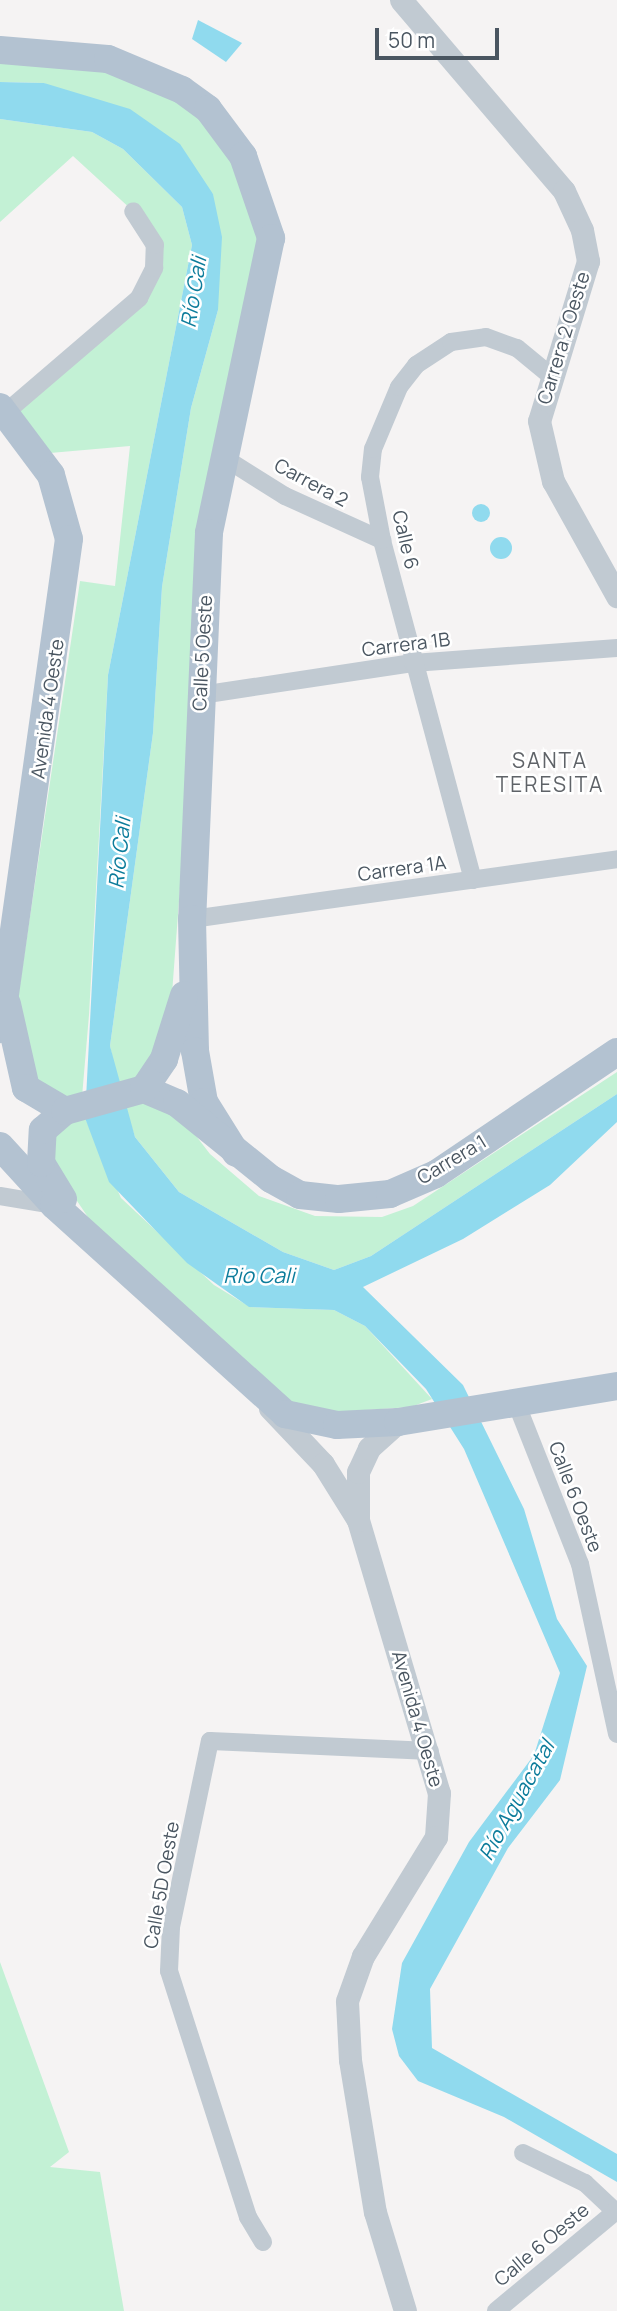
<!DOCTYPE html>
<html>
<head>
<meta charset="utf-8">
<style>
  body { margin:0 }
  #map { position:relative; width:617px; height:2311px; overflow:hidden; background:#f5f3f3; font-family:Manrope,sans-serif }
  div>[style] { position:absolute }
  .green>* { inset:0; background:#c3f1d5 }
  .water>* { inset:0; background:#90daee }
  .round { border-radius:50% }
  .minor>* { height:18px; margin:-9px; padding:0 9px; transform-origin:9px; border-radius:9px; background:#c1cad2 }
  .tertiary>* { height:23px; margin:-11.5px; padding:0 11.5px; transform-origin:11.5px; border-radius:11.5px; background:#c1cad2 }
  .primary>* { height:28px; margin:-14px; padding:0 14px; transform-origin:14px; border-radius:14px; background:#b3c2d1 }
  span { translate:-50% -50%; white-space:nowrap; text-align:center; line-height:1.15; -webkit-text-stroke:5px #fff; paint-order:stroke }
  .street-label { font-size:19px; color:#4a5661 }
  .water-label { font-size:21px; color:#0c7c9b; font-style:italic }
  .neighbourhood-label { font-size:21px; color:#5f6368; letter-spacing:2px }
  .scale { position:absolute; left:375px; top:28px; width:124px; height:32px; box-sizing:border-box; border:4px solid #4a5661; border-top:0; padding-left:9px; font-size:21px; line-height:24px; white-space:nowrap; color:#4a5661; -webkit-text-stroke:5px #fff; paint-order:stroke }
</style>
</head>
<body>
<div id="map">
  <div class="green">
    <i style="clip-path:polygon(0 63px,82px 66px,151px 85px,199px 118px,234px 165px,258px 238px,213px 451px,171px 1007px,140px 1082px,119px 1087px,110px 1046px,153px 733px,162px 587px,191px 408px,218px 310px,213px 194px,44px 83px,0 82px)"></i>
    <i style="clip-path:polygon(0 119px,92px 132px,123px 149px,182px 207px,192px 245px,108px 675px,89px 1015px,82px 1097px,72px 1101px,39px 1092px,18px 997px,80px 581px,115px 586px,130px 446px,50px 453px,12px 407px,139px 298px,154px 268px,133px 211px,73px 156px,0 222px)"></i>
    <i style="clip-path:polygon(617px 1072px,617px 1094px,371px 1256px,334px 1270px,283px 1252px,179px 1192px,135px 1137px,125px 1107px,150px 1101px,183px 1119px,210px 1154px,259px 1196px,315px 1216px,382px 1217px,413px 1206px)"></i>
    <i style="clip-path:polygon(85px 1118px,121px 1198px,214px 1285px,250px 1307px,334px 1310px,365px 1326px,432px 1399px,411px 1407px,336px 1412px,290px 1402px,94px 1226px,56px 1170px,52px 1136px,60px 1126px)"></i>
    <i style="clip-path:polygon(0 1962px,69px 2152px,50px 2167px,100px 2172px,124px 2311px,0 2311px)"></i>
  </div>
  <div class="water">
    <i style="clip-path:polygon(198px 20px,242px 43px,226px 62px,192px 39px)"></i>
    <i style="clip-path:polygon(0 82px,44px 83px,130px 109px,180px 144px,213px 194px,222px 237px,218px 310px,191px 408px,162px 587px,153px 733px,110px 1046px,135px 1137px,179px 1192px,283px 1252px,334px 1270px,371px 1256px,617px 1094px,617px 1122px,550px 1185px,463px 1239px,363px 1287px,463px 1385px,524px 1509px,557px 1619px,587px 1666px,560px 1780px,508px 1848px,430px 1989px,432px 2048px,617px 2154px,617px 2182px,504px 2117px,418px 2081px,399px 2056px,392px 2029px,402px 1963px,469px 1842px,534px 1755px,560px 1673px,464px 1449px,426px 1389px,365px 1326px,334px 1310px,249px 1307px,187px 1263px,109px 1182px,85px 1118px,108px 675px,192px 245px,182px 207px,123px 149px,92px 132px,0 119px)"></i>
    <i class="round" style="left:472px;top:504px;width:18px;height:18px"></i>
    <i class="round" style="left:490px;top:537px;width:22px;height:22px"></i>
  </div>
  <div class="minor">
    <i style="left:5px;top:413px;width:177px;rotate:-40.6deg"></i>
    <i style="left:139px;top:298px;width:34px;rotate:-63deg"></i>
    <i style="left:154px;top:268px;width:23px;rotate:-88deg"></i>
    <i style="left:155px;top:245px;width:40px;rotate:-122.9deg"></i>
    <i style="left:223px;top:457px;width:73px;rotate:32.2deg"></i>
    <i style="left:285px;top:496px;width:107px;rotate:24.4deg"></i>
    <i style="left:201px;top:695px;width:214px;rotate:-8.6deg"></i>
    <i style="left:413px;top:663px;width:205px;rotate:-4.2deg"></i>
    <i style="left:473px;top:880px;width:352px;rotate:-105deg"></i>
    <i style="left:382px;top:540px;width:64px;rotate:-100.8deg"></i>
    <i style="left:370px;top:477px;width:28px;rotate:-84deg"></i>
    <i style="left:373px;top:449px;width:67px;rotate:-67.2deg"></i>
    <i style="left:399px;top:387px;width:28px;rotate:-52deg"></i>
    <i style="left:416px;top:365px;width:42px;rotate:-33.3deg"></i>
    <i style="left:451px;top:342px;width:35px;rotate:-8deg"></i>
    <i style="left:486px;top:337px;width:33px;rotate:20deg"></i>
    <i style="left:517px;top:348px;width:44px;rotate:39.5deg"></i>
    <i style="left:192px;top:919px;width:429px;rotate:-8deg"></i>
    <i style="left:0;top:1196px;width:55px;rotate:9.5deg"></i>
    <i style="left:515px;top:1400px;width:176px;rotate:68.4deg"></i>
    <i style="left:580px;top:1564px;width:174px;rotate:77.7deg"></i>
    <i style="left:523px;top:2153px;width:69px;rotate:25.8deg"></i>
    <i style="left:585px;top:2183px;width:44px;rotate:43.2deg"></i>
    <i style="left:263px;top:2242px;width:29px;rotate:-121deg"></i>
    <i style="left:248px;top:2217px;width:258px;rotate:-107.8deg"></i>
    <i style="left:169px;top:1971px;width:44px;rotate:-87.4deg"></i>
    <i style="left:171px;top:1927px;width:190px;rotate:-78.2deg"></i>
    <i style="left:210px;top:1741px;width:220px;rotate:2.6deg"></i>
    <i style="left:496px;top:2311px;width:156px;rotate:-39.8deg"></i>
  </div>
  <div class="tertiary">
    <i style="left:401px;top:0;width:251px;rotate:49.5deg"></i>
    <i style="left:564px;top:191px;width:43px;rotate:65.2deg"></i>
    <i style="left:582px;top:230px;width:32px;rotate:79deg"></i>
    <i style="left:588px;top:261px;width:167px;rotate:107deg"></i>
    <i style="left:539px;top:421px;width:62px;rotate:76.9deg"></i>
    <i style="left:553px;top:481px;width:132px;rotate:60.9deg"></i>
    <i style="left:270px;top:1408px;width:77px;rotate:46.6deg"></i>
    <i style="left:323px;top:1464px;width:66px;rotate:58deg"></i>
    <i style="left:358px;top:1520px;width:285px;rotate:73.5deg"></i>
    <i style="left:439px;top:1793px;width:44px;rotate:93.9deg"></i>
    <i style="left:436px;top:1837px;width:140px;rotate:121.5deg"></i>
    <i style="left:363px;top:1956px;width:48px;rotate:109.6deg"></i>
    <i style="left:347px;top:2001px;width:59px;rotate:87.1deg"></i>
    <i style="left:350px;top:2060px;width:154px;rotate:80.7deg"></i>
    <i style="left:375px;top:2212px;width:103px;rotate:73.1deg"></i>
    <i style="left:358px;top:1520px;width:48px;rotate:-90deg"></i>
    <i style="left:358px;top:1472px;width:26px;rotate:-65deg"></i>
    <i style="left:369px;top:1448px;width:39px;rotate:-42deg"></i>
  </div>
  <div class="primary">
    <i style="left:0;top:50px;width:108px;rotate:4.8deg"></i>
    <i style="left:108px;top:59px;width:80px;rotate:22.7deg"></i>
    <i style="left:182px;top:90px;width:32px;rotate:36deg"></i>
    <i style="left:208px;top:109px;width:59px;rotate:53.3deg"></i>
    <i style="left:243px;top:156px;width:87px;rotate:71.1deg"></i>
    <i style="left:271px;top:238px;width:301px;rotate:101.9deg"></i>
    <i style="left:209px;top:533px;width:386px;rotate:92.5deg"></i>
    <i style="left:192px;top:919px;width:132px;rotate:88.7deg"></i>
    <i style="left:195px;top:1051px;width:52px;rotate:80deg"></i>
    <i style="left:204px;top:1102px;width:60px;rotate:57.9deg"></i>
    <i style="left:0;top:407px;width:85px;rotate:53.1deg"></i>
    <i style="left:51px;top:475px;width:66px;rotate:74.3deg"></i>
    <i style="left:69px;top:539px;width:495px;rotate:98deg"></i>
    <i style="left:7px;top:1004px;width:86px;rotate:77.3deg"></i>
    <i style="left:26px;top:1088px;width:45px;rotate:30.5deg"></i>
    <i style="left:144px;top:1089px;width:36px;rotate:23deg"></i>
    <i style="left:177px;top:1103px;width:121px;rotate:39deg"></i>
    <i style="left:271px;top:1179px;width:33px;rotate:29deg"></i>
    <i style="left:300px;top:1195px;width:39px;rotate:6deg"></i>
    <i style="left:339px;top:1199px;width:51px;rotate:-5.6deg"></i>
    <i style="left:390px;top:1194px;width:50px;rotate:-23.5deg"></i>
    <i style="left:436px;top:1174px;width:218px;rotate:-34deg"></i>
    <i style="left:0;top:1146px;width:80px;rotate:47.5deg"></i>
    <i style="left:54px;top:1205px;width:312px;rotate:42.1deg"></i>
    <i style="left:285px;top:1414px;width:53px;rotate:11.9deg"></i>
    <i style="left:337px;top:1425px;width:61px;rotate:-2.8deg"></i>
    <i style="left:398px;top:1422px;width:222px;rotate:-9.3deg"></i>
    <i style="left:63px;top:1199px;width:42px;rotate:-121.4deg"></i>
    <i style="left:41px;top:1163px;width:33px;rotate:-87deg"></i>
    <i style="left:43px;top:1130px;width:29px;rotate:-41deg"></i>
    <i style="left:65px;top:1111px;width:82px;rotate:-15.6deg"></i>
    <i style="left:144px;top:1089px;width:36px;rotate:-56deg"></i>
    <i style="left:164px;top:1059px;width:67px;rotate:-72.6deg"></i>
  </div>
  <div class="street-label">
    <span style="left:564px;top:338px;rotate:-73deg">Carrera 2 Oeste</span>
    <span style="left:311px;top:483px;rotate:28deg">Carrera 2</span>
    <span style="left:405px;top:540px;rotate:77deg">Calle 6</span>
    <span style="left:406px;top:645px;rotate:-7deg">Carrera 1B</span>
    <span style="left:203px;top:653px;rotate:-87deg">Calle 5 Oeste</span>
    <span style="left:48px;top:709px;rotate:-82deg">Avenida 4 Oeste</span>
    <span style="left:402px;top:869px;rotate:-8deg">Carrera 1A</span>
    <span style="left:452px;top:1160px;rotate:-31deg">Carrera 1</span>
    <span style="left:575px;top:1497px;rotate:69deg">Calle 6 Oeste</span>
    <span style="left:417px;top:1719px;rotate:74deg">Avenida 4 Oeste</span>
    <span style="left:162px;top:1885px;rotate:-80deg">Calle 5D Oeste</span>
    <span style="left:542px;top:2245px;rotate:-40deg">Calle 6 Oeste</span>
  </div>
  <div class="water-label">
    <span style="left:193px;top:292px;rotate:-81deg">Río Cali</span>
    <span style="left:119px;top:853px;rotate:-84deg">Río Cali</span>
    <span style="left:259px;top:1275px">Rio Cali</span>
    <span style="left:516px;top:1800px;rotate:-61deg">Río Aguacatal</span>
  </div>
  <div class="neighbourhood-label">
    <span style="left:550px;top:772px">SANTA<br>TERESITA</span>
  </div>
  <div class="scale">50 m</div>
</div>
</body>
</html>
